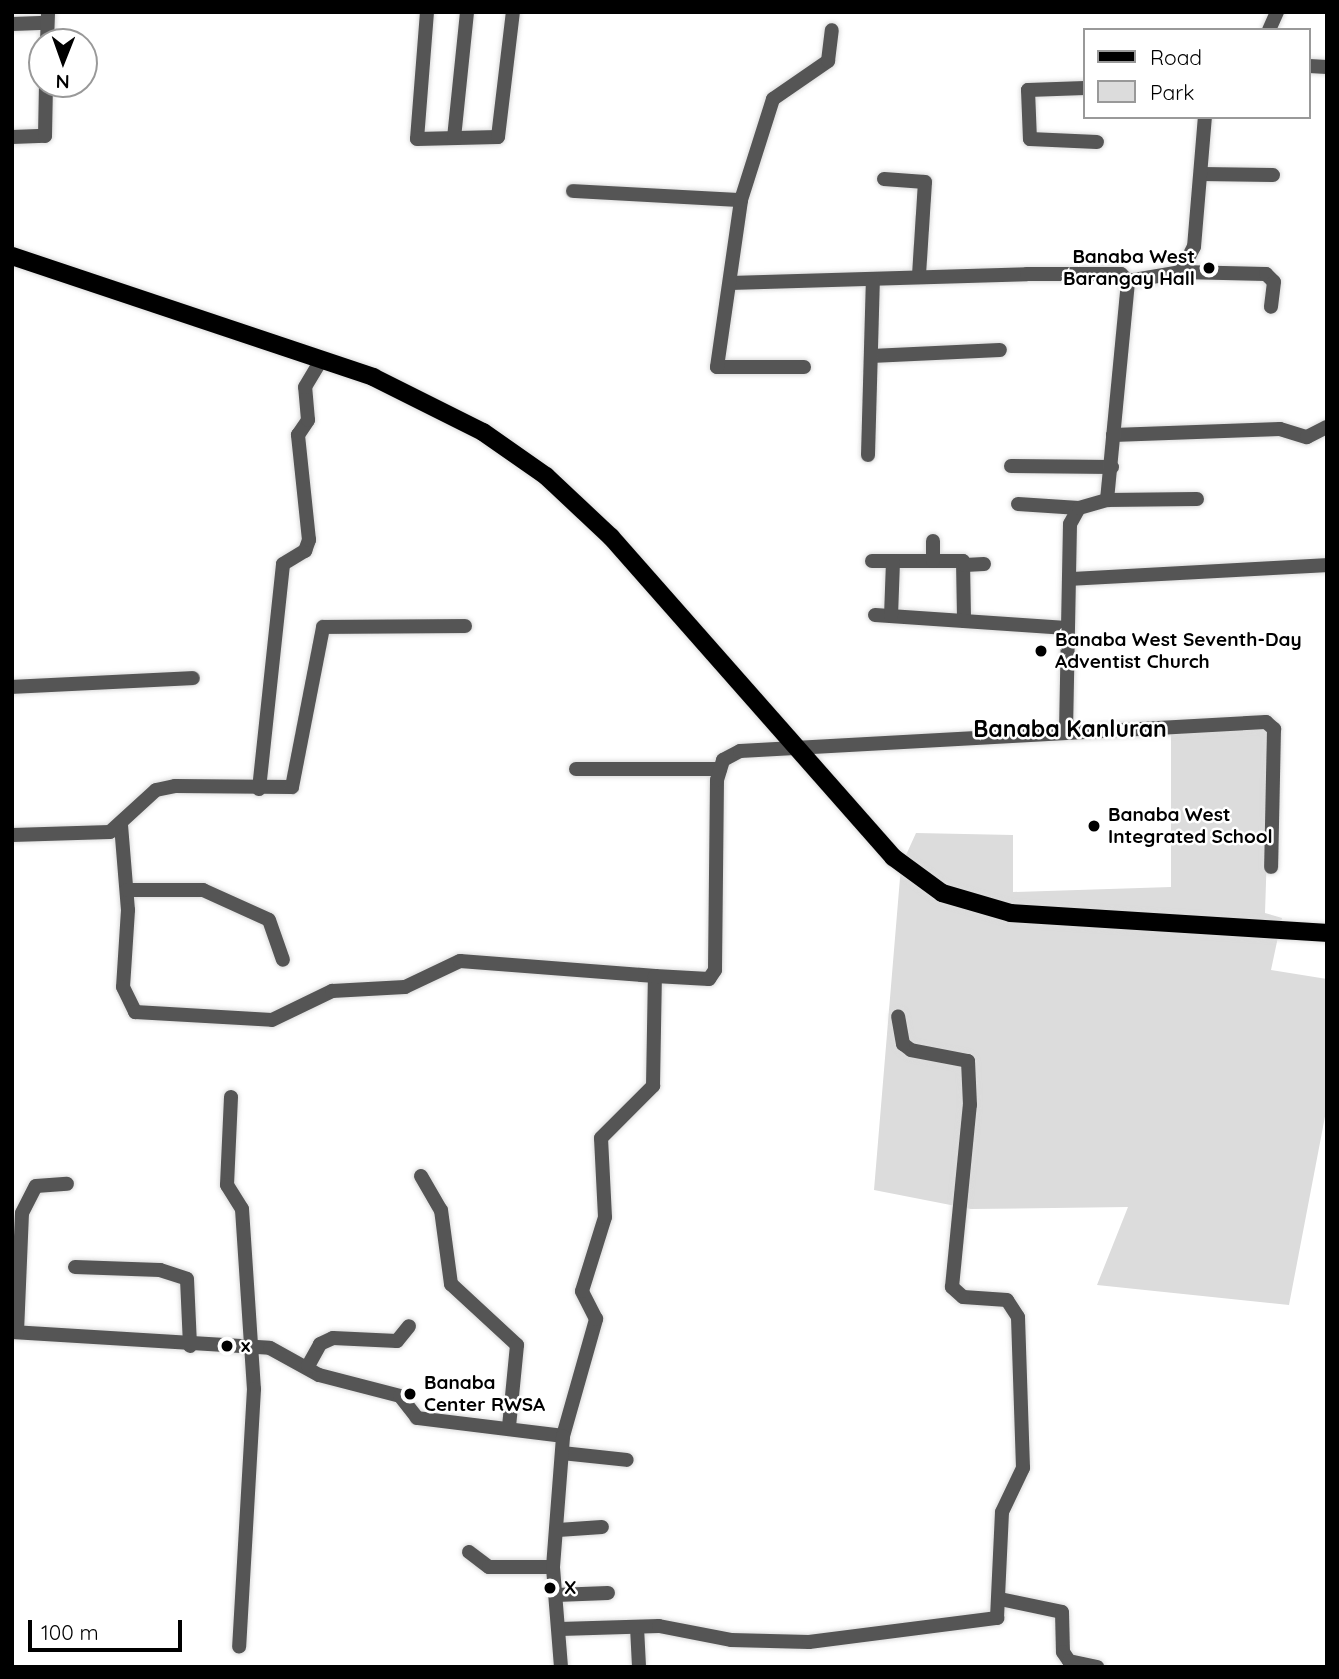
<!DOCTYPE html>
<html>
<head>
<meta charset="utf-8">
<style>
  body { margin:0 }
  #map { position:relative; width:1339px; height:1679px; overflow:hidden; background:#fff; font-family:Quicksand,sans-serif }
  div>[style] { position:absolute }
  .green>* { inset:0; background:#dcdcdc }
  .roads { filter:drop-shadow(0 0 2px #dbdbdb) drop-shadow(0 0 2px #dbdbdb) }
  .minor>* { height:14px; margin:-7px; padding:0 7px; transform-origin:7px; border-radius:7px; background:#555 }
  .major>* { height:18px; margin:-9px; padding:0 9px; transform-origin:9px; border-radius:9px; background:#000 }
  .dots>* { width:19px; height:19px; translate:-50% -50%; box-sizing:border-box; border:4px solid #fff; border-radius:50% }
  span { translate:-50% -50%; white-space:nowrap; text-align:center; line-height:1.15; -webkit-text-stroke:5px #fff; paint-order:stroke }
  .poi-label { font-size:19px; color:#000; font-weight:700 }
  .right { translate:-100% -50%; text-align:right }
  .left { translate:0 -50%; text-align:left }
  .quarter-label { font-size:23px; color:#000; font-weight:700 }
  .frame { position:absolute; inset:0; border:14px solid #000; pointer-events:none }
  .legend { position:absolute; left:1083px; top:28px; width:228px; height:91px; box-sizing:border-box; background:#fff; border:2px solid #999; margin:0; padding:9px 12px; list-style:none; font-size:21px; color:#000 }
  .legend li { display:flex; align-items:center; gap:14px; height:35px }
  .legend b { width:35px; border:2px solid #999 }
  .north { position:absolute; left:28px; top:28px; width:70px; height:70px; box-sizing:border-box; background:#fff; border:2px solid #999; border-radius:50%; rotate:181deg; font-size:19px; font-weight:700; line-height:28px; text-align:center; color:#000 }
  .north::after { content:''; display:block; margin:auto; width:24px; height:32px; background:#000; clip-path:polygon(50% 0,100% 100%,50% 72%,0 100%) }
  .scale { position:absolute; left:28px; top:1620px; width:154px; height:32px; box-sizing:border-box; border:4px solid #000; border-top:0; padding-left:9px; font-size:21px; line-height:24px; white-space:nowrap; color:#000; -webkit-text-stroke:5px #fff; paint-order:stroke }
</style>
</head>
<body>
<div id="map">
  <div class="green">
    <i style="clip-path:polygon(1171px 730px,1271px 730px,1265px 913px,1282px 918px,1271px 970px,1327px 979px,1327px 1106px,1289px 1305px,1097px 1285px,1128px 1207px,971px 1209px,874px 1190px,901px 866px,916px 833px,1013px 835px,1013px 892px,1171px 887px)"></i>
  </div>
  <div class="roads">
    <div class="minor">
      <i style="left:427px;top:12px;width:127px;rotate:94.5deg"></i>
      <i style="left:417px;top:139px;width:81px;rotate:-1.4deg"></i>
      <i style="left:498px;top:137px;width:126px;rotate:-83.2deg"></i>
      <i style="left:12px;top:24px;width:35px;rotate:-2deg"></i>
      <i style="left:1269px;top:30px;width:20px;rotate:-66deg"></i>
      <i style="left:47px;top:42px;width:30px;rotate:-88deg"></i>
      <i style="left:1309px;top:66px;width:18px;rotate:3deg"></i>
      <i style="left:1085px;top:88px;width:57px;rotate:178deg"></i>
      <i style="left:1028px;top:90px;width:49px;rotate:87.7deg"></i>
      <i style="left:1030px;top:139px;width:67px;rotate:2.6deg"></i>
      <i style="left:12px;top:137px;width:33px;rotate:-2deg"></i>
      <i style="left:45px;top:136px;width:52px;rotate:-88.9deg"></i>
      <i style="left:454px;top:138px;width:127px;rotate:-84.1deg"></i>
      <i style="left:1201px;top:174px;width:72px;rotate:0.8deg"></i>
      <i style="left:884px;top:179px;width:41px;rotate:4.2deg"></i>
      <i style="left:925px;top:182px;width:94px;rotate:93.7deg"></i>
      <i style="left:573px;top:191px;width:168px;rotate:3.1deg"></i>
      <i style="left:1181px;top:272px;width:85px;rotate:1.3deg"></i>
      <i style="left:1266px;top:274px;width:11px;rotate:45deg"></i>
      <i style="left:1274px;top:282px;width:25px;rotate:97deg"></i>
      <i style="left:730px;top:283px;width:297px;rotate:-1.7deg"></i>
      <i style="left:1027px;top:274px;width:94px"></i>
      <i style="left:1121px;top:274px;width:10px;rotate:45deg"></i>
      <i style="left:871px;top:356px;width:129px;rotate:-2.7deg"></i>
      <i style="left:804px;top:367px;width:87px;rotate:180deg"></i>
      <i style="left:717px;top:367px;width:169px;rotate:-81.8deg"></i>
      <i style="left:741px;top:200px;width:106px;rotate:-72.4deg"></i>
      <i style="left:773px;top:99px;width:67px;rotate:-34.6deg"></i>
      <i style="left:828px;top:61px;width:31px;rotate:-83deg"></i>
      <i style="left:1113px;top:435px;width:167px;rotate:-2.1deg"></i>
      <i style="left:1280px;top:429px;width:28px;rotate:17deg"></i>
      <i style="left:1307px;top:437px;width:22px;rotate:-27deg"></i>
      <i style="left:868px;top:455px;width:175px;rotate:-88.4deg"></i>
      <i style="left:1011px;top:466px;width:101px;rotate:0.6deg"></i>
      <i style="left:1107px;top:500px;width:90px;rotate:-0.6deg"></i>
      <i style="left:1018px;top:504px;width:61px;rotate:3.8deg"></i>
      <i style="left:872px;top:561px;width:91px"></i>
      <i style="left:963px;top:561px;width:60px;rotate:89deg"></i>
      <i style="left:933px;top:561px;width:20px;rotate:-90deg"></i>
      <i style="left:965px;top:565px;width:19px;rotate:-3deg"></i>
      <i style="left:1070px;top:579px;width:257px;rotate:-3.1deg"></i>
      <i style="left:875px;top:615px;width:192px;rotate:3.9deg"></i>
      <i style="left:891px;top:616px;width:55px;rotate:-87.9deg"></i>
      <i style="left:12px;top:687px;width:181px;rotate:-2.8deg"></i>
      <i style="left:1066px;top:732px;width:208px;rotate:-88.9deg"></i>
      <i style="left:1070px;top:524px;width:18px;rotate:-61deg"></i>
      <i style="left:1079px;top:508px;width:29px;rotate:-16deg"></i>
      <i style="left:1107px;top:500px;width:220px;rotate:-84.5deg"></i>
      <i style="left:1128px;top:281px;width:54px;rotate:-9.6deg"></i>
      <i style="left:1181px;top:272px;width:28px;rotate:-63deg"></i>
      <i style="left:1194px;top:247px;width:130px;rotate:-85.2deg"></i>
      <i style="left:576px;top:769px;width:144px"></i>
      <i style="left:259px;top:789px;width:226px;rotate:-83.9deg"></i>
      <i style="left:283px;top:564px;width:26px;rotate:-31deg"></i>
      <i style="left:305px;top:551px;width:12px;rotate:-70deg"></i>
      <i style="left:309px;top:540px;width:106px;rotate:-96deg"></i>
      <i style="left:298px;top:435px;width:18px;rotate:-56deg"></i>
      <i style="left:308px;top:420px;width:33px;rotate:-95deg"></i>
      <i style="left:305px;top:387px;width:33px;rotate:-59deg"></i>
      <i style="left:121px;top:825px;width:85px;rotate:85.3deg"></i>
      <i style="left:128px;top:910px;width:77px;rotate:93.7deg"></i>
      <i style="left:123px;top:987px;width:28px;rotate:64deg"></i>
      <i style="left:135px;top:1012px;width:137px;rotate:3.3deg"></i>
      <i style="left:272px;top:1020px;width:67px;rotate:-25.8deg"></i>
      <i style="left:332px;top:991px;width:73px;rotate:-3.1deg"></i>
      <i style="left:405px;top:987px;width:61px;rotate:-25.3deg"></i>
      <i style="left:460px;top:961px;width:196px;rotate:4.4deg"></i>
      <i style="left:12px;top:835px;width:98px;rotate:-1.8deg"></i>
      <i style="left:110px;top:832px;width:62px;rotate:-42.4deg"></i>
      <i style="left:156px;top:790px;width:19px;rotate:-12deg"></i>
      <i style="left:175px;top:786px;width:117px;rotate:0.5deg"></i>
      <i style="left:292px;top:787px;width:163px;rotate:-79deg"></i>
      <i style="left:323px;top:627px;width:142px;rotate:-0.4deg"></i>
      <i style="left:127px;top:890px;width:76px"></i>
      <i style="left:203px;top:890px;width:72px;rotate:24.4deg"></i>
      <i style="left:269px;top:920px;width:42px;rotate:70.7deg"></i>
      <i style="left:231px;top:1097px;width:88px;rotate:92.6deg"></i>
      <i style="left:227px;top:1185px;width:28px;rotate:58deg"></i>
      <i style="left:242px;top:1209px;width:180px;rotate:86.2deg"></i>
      <i style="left:254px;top:1389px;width:258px;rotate:93.3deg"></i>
      <i style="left:421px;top:1176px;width:39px;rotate:60deg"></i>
      <i style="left:441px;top:1210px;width:75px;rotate:82.3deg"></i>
      <i style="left:451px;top:1284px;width:90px;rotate:42.7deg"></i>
      <i style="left:517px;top:1345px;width:81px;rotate:95.6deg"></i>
      <i style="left:75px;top:1267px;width:85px;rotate:2deg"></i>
      <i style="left:160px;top:1270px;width:28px;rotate:18deg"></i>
      <i style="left:187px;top:1279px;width:67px;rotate:87.4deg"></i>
      <i style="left:12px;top:1332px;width:258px;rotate:3.5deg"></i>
      <i style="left:270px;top:1348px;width:56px;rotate:28.9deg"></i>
      <i style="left:319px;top:1375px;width:84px;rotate:14.5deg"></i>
      <i style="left:400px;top:1396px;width:28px;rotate:52deg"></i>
      <i style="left:417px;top:1418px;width:147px;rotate:7deg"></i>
      <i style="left:563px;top:1436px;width:122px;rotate:-74.2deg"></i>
      <i style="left:596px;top:1319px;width:31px;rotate:-117deg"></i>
      <i style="left:582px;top:1291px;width:77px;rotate:-72.7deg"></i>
      <i style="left:605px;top:1217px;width:79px;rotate:-92.9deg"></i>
      <i style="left:601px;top:1138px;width:74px;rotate:-45deg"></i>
      <i style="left:653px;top:1086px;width:110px;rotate:-89deg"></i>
      <i style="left:655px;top:976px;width:54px;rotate:3.2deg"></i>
      <i style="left:709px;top:979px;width:11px;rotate:-56deg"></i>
      <i style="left:715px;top:970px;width:190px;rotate:-89.4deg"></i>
      <i style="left:717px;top:780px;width:21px;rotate:-73deg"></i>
      <i style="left:723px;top:760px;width:19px;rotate:-28deg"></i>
      <i style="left:740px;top:751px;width:527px;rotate:-3.16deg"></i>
      <i style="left:1266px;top:722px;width:11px;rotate:41deg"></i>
      <i style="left:1274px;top:729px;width:138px;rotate:91.2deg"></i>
      <i style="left:17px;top:1332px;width:119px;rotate:-87.6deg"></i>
      <i style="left:22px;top:1213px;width:30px;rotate:-63deg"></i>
      <i style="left:36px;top:1186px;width:31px;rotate:-4deg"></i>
      <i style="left:308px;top:1366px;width:25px;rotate:-61deg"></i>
      <i style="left:320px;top:1344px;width:14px;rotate:-25deg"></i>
      <i style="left:333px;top:1338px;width:64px;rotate:2.7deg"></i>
      <i style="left:397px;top:1341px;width:19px;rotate:-51deg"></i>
      <i style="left:562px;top:1453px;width:65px;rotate:6.1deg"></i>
      <i style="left:558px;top:1530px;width:44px;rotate:-3.9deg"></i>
      <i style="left:469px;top:1552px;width:25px;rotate:37deg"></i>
      <i style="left:489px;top:1567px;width:64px"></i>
      <i style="left:556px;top:1595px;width:52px;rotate:-2.2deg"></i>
      <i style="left:1000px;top:1599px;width:63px;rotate:11.8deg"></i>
      <i style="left:1062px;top:1612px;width:40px;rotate:88.6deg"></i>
      <i style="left:1063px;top:1652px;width:11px;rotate:56deg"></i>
      <i style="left:1069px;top:1661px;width:29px;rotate:12deg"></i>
      <i style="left:637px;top:1627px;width:40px;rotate:87.1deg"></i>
      <i style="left:560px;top:1629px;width:99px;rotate:-1.7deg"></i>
      <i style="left:659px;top:1626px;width:73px;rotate:11deg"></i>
      <i style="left:731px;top:1640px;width:78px;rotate:1.5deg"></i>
      <i style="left:809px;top:1642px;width:190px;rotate:-7.3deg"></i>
      <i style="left:997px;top:1618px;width:106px;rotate:-87.3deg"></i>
      <i style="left:1002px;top:1512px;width:49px;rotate:-64.5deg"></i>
      <i style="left:1023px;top:1468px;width:151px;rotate:-91.9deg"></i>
      <i style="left:1018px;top:1317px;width:20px;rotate:-123deg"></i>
      <i style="left:1007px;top:1300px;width:44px;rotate:-176.1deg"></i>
      <i style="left:963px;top:1297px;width:15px;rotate:-138deg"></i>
      <i style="left:952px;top:1287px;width:183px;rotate:-84.4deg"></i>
      <i style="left:970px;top:1105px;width:44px;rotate:-92.6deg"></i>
      <i style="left:968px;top:1061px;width:58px;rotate:-169.1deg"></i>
      <i style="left:911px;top:1050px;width:10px;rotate:-143deg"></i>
      <i style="left:903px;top:1044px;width:28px;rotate:-100deg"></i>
      <i style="left:561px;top:1667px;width:100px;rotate:-94.6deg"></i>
      <i style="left:553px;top:1567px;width:131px;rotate:-85.6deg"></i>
    </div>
    <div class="major">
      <i style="left:12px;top:256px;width:381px;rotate:18.5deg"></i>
      <i style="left:373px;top:377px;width:123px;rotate:26.6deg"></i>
      <i style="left:483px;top:432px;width:77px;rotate:34.9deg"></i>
      <i style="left:546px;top:476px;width:89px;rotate:43.2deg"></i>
      <i style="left:611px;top:537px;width:427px;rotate:48.6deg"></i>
      <i style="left:893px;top:857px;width:61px;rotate:36.3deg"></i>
      <i style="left:942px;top:893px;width:72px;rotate:16.2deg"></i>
      <i style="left:1011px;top:913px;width:317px;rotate:3.6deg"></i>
    </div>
  </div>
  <div class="dots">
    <i style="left:1209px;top:268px;background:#000"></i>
    <i style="left:1041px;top:651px;background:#000"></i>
    <i style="left:1094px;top:826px;background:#000"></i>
    <i style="left:227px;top:1346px;background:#000"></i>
    <i style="left:410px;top:1394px;background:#000"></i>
    <i style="left:550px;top:1588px;background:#000"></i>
  </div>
  <div class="poi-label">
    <span class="right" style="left:1195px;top:268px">Banaba West<br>Barangay Hall</span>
    <span class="left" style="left:1055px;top:651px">Banaba West Seventh-Day<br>Adventist Church</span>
    <span class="left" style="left:1108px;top:826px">Banaba West<br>Integrated School</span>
    <span class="left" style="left:241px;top:1346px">x</span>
    <span class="left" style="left:424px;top:1394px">Banaba<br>Center RWSA</span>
    <span class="left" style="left:564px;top:1588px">X</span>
  </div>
  <div class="quarter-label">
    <span style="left:1070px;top:729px">Banaba Kanluran</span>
  </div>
  <div class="frame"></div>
  <ul class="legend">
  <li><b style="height:9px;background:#000"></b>Road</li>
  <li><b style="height:19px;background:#dcdcdc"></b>Park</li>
  </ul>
  <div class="north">N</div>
  <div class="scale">100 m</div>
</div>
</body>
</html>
